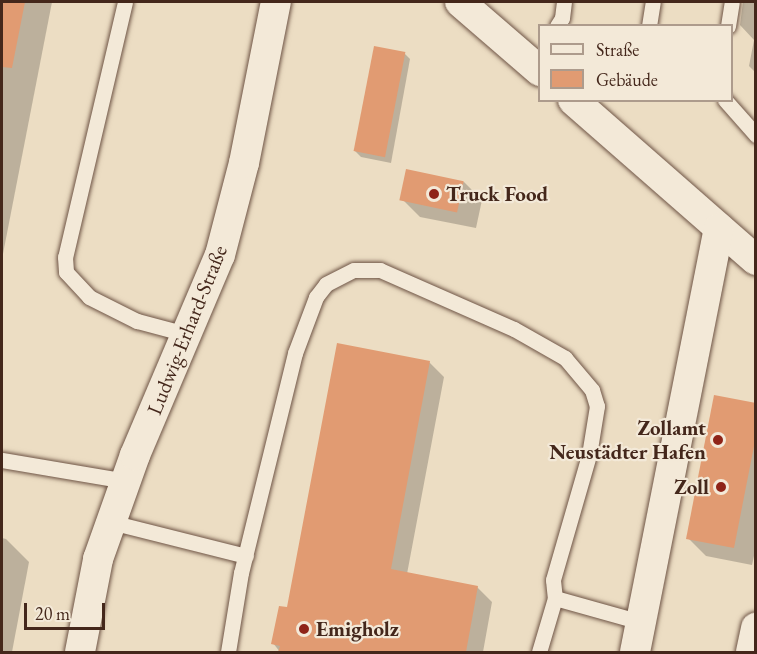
<!DOCTYPE html>
<html>
<head>
<meta charset="utf-8">
<style>
  body { margin:0 }
  #map { position:relative; width:757px; height:654px; overflow:hidden; background:#ecddc3; font-family:"EB Garamond",serif }
  div>[style] { position:absolute }
  .shadow>* { inset:0; background:#0003 }
  .building>* { inset:0; background:#e19b72; transform-origin:0 0 }
  .roads { filter:drop-shadow(0 0 2px #6e5445) drop-shadow(0 0 2px #6e5445) }
  .lane>* { height:15px; margin:-7.5px; padding:0 7.5px; transform-origin:7.5px; border-radius:7.5px; background:#f3e9d8 }
  .street>* { height:30px; margin:-15px; padding:0 15px; transform-origin:15px; border-radius:15px; background:#f3e9d8 }
  .dots>* { width:16px; height:16px; translate:-50% -50%; box-sizing:border-box; border:3px solid #f3e9d8; border-radius:50% }
  span { translate:-50% -50%; white-space:nowrap; text-align:center; line-height:1.15; -webkit-text-stroke:4.5px #f3e9d8; paint-order:stroke }
  .poi-label { font-size:21px; color:#44271b; font-weight:700 }
  .left { translate:0 -50%; text-align:left }
  .right { translate:-100% -50%; text-align:right }
  .street-label { font-size:21px; color:#44271b }
  .frame { position:absolute; inset:0; border:3px solid #44271b; pointer-events:none }
  .legend { position:absolute; left:538px; top:24px; width:195px; height:78px; box-sizing:border-box; background:#f3e9d8; border:2px solid #ad9b8c; margin:0; padding:8px 10px; list-style:none; font-size:18px; color:#44271b }
  .legend li { display:flex; align-items:center; gap:12px; height:30px }
  .legend b { width:30px; border:2px solid #ad9b8c }
  .scale { position:absolute; left:24px; top:603px; width:81px; height:27px; box-sizing:border-box; border:3px solid #44271b; border-top:0; padding-left:8px; font-size:18px; line-height:21px; white-space:nowrap; color:#44271b; -webkit-text-stroke:4px #f3e9d8; paint-order:stroke }
</style>
</head>
<body>
<div id="map">
  <div class="shadow">
    <i style="clip-path:polygon(2px 2px,52px 2px,2px 259px)"></i>
    <i style="clip-path:polygon(743px 2px,756px 2px,756px 73px,749px 66px,754px 40px,740px 25px)"></i>
    <i style="clip-path:polygon(404px 53px,410px 59px,391px 163px,361px 157px,355px 151px)"></i>
    <i style="clip-path:polygon(464px 182px,482px 200px,476px 228px,420px 217px,402px 199px)"></i>
    <i style="clip-path:polygon(429px 362px,444px 377px,407px 574px,477px 587px,492px 602px,483px 652px,280px 652px,273px 643px,288px 609px)"></i>
    <i style="clip-path:polygon(756px 405px,756px 547px,752px 565px,706px 556px,688px 538px)"></i>
    <i style="clip-path:polygon(2px 538px,6px 539px,29px 562px,12px 652px,2px 651px)"></i>
  </div>
  <div class="building">
    <i style="clip-path:polygon(2px 2px,25px 2px,12px 68px,2px 67px)"></i>
    <i style="left:374px;top:46px;width:32px;height:107px;rotate:11deg"></i>
    <i style="left:406px;top:169px;width:59px;height:32px;rotate:12deg"></i>
    <i style="clip-path:polygon(337px 343px,430px 361px,391px 569px,478px 586px,466px 652px,278px 652px,280px 646px,271px 644px,279px 606px,287px 607px)"></i>
    <i style="clip-path:polygon(714px 395px,756px 403px,756px 436px,734px 548px,686px 539px)"></i>
  </div>
  <div class="roads">
    <div class="lane">
      <i style="left:125px;top:2px;width:262px;rotate:103.2deg"></i>
      <i style="left:65px;top:257px;width:15px;rotate:86deg"></i>
      <i style="left:66px;top:272px;width:34px;rotate:47deg"></i>
      <i style="left:89px;top:297px;width:54px;rotate:26.6deg"></i>
      <i style="left:137px;top:321px;width:51px;rotate:14.9deg"></i>
      <i style="left:557px;top:26px;width:9px;rotate:-58deg"></i>
      <i style="left:562px;top:18px;width:16px;rotate:-83deg"></i>
      <i style="left:649px;top:26px;width:24px;rotate:-81deg"></i>
      <i style="left:728px;top:26px;width:24px;rotate:-81deg"></i>
      <i style="left:725px;top:100px;width:47px;rotate:48.5deg"></i>
      <i style="left:2px;top:460px;width:126px;rotate:9.6deg"></i>
      <i style="left:111px;top:522px;width:139px;rotate:14.1deg"></i>
      <i style="left:228px;top:652px;width:80px;rotate:-80.7deg"></i>
      <i style="left:241px;top:573px;width:227px;rotate:-76.2deg"></i>
      <i style="left:295px;top:353px;width:60px;rotate:-69.4deg"></i>
      <i style="left:316px;top:297px;width:16px;rotate:-52deg"></i>
      <i style="left:326px;top:284px;width:31px;rotate:-27deg"></i>
      <i style="left:354px;top:270px;width:26px"></i>
      <i style="left:380px;top:270px;width:146px;rotate:23.8deg"></i>
      <i style="left:514px;top:329px;width:59px;rotate:29.6deg"></i>
      <i style="left:565px;top:358px;width:42px;rotate:49.8deg"></i>
      <i style="left:592px;top:390px;width:17px;rotate:73deg"></i>
      <i style="left:597px;top:406px;width:50px;rotate:99.3deg"></i>
      <i style="left:589px;top:455px;width:130px;rotate:106.1deg"></i>
      <i style="left:553px;top:580px;width:18px;rotate:84deg"></i>
      <i style="left:555px;top:598px;width:89px;rotate:15.6deg"></i>
      <i style="left:539px;top:652px;width:56px;rotate:-73.5deg"></i>
    </div>
    <div class="street">
      <i style="left:460px;top:2px;width:106px;rotate:40.8deg"></i>
      <i style="left:573px;top:100px;width:243px;rotate:41.2deg"></i>
      <i style="left:80px;top:652px;width:95px;rotate:-79deg"></i>
      <i style="left:98px;top:559px;width:110px;rotate:-70.4deg"></i>
      <i style="left:135px;top:455px;width:217px;rotate:-67deg"></i>
      <i style="left:220px;top:255px;width:95px;rotate:-75.4deg"></i>
      <i style="left:244px;top:163px;width:164px;rotate:-78.8deg"></i>
      <i style="left:635px;top:652px;width:432px;rotate:-78.8deg"></i>
      <i style="left:751px;top:652px;width:25px;rotate:-78deg"></i>
    </div>
  </div>
  <div class="dots">
    <i style="left:434px;top:194px;background:#8f2418"></i>
    <i style="left:718px;top:440px;background:#8f2418"></i>
    <i style="left:721px;top:487px;background:#8f2418"></i>
    <i style="left:304px;top:629px;background:#8f2418"></i>
  </div>
  <div class="poi-label">
    <span class="left" style="left:446px;top:194px">Truck Food</span>
    <span class="right" style="left:706px;top:440px">Zollamt<br>Neustädter Hafen</span>
    <span class="right" style="left:709px;top:487px">Zoll</span>
    <span class="left" style="left:316px;top:629px">Emigholz</span>
  </div>
  <div class="street-label">
    <span style="left:187px;top:330px;rotate:-68deg">Ludwig-Erhard-Straße</span>
  </div>
  <div class="frame"></div>
  <ul class="legend">
  <li><b style="height:8px;background:#f3e9d8"></b>Straße</li>
  <li><b style="height:16px;background:#e19b72"></b>Gebäude</li>
  </ul>
  <div class="scale">20 m</div>
</div>
</body>
</html>
